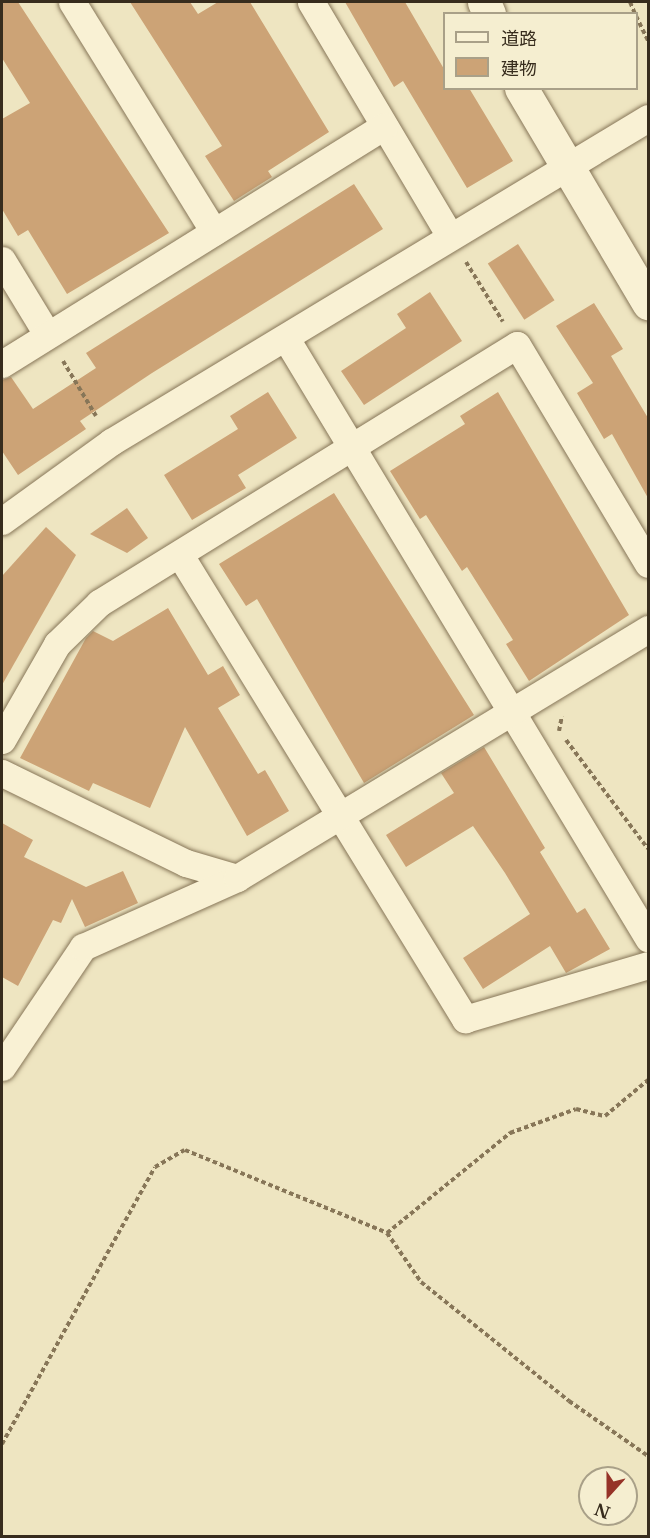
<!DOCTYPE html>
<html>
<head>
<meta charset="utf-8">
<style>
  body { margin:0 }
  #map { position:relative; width:650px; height:1538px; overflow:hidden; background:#eee5c1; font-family:"Libre Baskerville","Noto Sans JP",serif }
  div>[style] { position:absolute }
  .building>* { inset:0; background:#cca376; transform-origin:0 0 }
  .path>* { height:4px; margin-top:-2px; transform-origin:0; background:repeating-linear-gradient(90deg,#877658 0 4.5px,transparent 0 7.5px) }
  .roads { filter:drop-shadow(0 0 2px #877658) drop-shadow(0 0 2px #877658) }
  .minor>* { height:27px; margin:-13.5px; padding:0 13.5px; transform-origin:13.5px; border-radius:13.5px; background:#f9f1d4 }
  .tertiary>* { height:33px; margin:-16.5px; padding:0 16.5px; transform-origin:16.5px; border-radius:16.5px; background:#f9f1d4 }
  span { translate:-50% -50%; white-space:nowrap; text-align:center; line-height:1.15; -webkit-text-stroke:5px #f5eed0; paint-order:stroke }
  .frame { position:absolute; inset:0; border:3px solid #372c1d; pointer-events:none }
  .legend { position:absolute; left:443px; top:12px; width:195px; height:78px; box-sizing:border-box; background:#f5eed0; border:2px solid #a9a088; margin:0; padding:8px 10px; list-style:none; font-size:18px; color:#372c1d }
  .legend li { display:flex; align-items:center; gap:12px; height:30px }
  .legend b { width:30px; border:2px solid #a9a088 }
  .north { position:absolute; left:578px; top:1466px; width:60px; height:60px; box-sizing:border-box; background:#f5eed0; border:2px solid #a9a088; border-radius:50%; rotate:201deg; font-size:16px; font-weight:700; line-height:24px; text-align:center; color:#372c1d }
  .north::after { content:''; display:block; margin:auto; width:21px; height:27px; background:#963328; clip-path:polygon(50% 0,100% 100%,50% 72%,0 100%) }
</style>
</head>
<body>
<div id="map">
  <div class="building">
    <i style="clip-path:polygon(2px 2px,18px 2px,169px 233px,67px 294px,28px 230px,18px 236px,2px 209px,2px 119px,30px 103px,2px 58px)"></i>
    <i style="clip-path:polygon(130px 2px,190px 2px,198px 14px,218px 2px,250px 2px,329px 132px,268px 171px,272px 177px,234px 201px,205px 156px,222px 146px)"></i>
    <i style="clip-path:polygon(345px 2px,405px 2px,444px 69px,444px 88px,469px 88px,513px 161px,467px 188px,403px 81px,394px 87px)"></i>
    <i style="clip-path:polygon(354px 184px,383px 229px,152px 373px,80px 421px,86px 429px,18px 475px,2px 451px,2px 380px,11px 377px,33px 409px,96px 368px,86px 353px)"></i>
    <i style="left:518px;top:244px;width:67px;height:36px;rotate:57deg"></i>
    <i style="clip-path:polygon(430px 292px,462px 341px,364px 405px,341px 371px,406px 328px,397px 314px)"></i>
    <i style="clip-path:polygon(594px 303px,623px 349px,611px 356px,648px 418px,648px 498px,612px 434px,604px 439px,577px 393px,593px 383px,556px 326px)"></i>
    <i style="clip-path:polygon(268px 392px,297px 438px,238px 475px,246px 488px,192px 520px,164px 475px,238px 429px,230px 416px)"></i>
    <i style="clip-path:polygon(498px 392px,629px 615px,529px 681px,506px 644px,513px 640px,467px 567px,462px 571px,426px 515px,420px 519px,390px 471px,465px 424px,460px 416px)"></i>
    <i style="clip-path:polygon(334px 493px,474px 715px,364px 783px,257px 599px,246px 606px,219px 564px)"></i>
    <i style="clip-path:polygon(127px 508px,148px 538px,127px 553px,90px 534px)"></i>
    <i style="clip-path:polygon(46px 527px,76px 555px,2px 685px,2px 576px)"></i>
    <i style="clip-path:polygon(168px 608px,208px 675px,223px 666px,240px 695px,218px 708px,258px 774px,265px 770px,289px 811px,247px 836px,185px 727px,150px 808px,93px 783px,89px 791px,20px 758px,86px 638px,93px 631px,113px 641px)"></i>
    <i style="clip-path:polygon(484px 747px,545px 848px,540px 852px,577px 913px,585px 908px,610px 949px,566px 973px,550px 946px,483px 989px,463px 958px,530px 914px,505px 873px,473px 826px,406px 867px,386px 835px,454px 793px,441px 773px)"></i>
    <i style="clip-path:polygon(2px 823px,33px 840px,24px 857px,86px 887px,123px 871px,138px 903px,85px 927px,72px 899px,61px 923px,53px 920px,18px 986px,2px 977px)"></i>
  </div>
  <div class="path">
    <i style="left:630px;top:2px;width:13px;rotate:67deg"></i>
    <i style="left:636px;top:16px;width:28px;rotate:64deg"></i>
    <i style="left:466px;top:262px;width:70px;rotate:58.3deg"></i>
    <i style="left:63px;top:361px;width:64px;rotate:59deg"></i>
    <i style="left:559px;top:731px;width:15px;rotate:-79deg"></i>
    <i style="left:566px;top:740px;width:136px;rotate:53deg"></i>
    <i style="left:387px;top:1233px;width:60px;rotate:55.2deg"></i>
    <i style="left:421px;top:1282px;width:190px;rotate:38.8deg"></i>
    <i style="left:569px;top:1401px;width:96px;rotate:34.8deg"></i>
    <i style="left:2px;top:1444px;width:316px;rotate:-61.1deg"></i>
    <i style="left:155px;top:1167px;width:34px;rotate:-30deg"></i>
    <i style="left:185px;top:1150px;width:218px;rotate:22.3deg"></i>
    <i style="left:387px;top:1233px;width:159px;rotate:-39.1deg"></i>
    <i style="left:510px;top:1133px;width:70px;rotate:-20deg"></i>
    <i style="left:576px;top:1109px;width:30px;rotate:14deg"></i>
    <i style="left:605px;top:1116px;width:56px;rotate:-39.9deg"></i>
  </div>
  <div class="roads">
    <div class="minor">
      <i style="left:72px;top:2px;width:270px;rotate:58.3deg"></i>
      <i style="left:311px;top:2px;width:272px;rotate:59.3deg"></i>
      <i style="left:2px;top:260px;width:87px;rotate:58.7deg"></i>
      <i style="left:287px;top:340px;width:699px;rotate:58.88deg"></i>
      <i style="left:2px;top:364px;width:450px;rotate:-31.9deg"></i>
      <i style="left:2px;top:521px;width:135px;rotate:-35.9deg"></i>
      <i style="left:111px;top:442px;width:627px;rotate:-31.1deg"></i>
      <i style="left:180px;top:555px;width:545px;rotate:58.44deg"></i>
      <i style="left:465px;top:1019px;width:191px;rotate:-16.4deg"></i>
      <i style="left:2px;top:740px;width:111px;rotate:-60.2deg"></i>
      <i style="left:57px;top:644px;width:59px;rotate:-44.3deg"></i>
      <i style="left:99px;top:603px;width:491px;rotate:-31.7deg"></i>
      <i style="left:517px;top:345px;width:255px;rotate:59.1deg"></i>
      <i style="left:2px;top:773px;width:205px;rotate:26.1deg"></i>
      <i style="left:186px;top:863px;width:53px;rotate:16.4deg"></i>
      <i style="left:2px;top:1067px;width:145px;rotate:-56deg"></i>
      <i style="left:83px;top:947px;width:169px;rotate:-24.1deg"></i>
      <i style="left:237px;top:878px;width:481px;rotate:-31.2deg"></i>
    </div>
    <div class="tertiary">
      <i style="left:484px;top:2px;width:13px;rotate:67deg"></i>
      <i style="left:521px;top:88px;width:250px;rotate:59.4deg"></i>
    </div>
  </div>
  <div class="frame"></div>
  <ul class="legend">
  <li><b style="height:8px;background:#f9f1d4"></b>道路</li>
  <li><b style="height:16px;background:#cca376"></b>建物</li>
  </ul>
  <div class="north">N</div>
</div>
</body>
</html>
